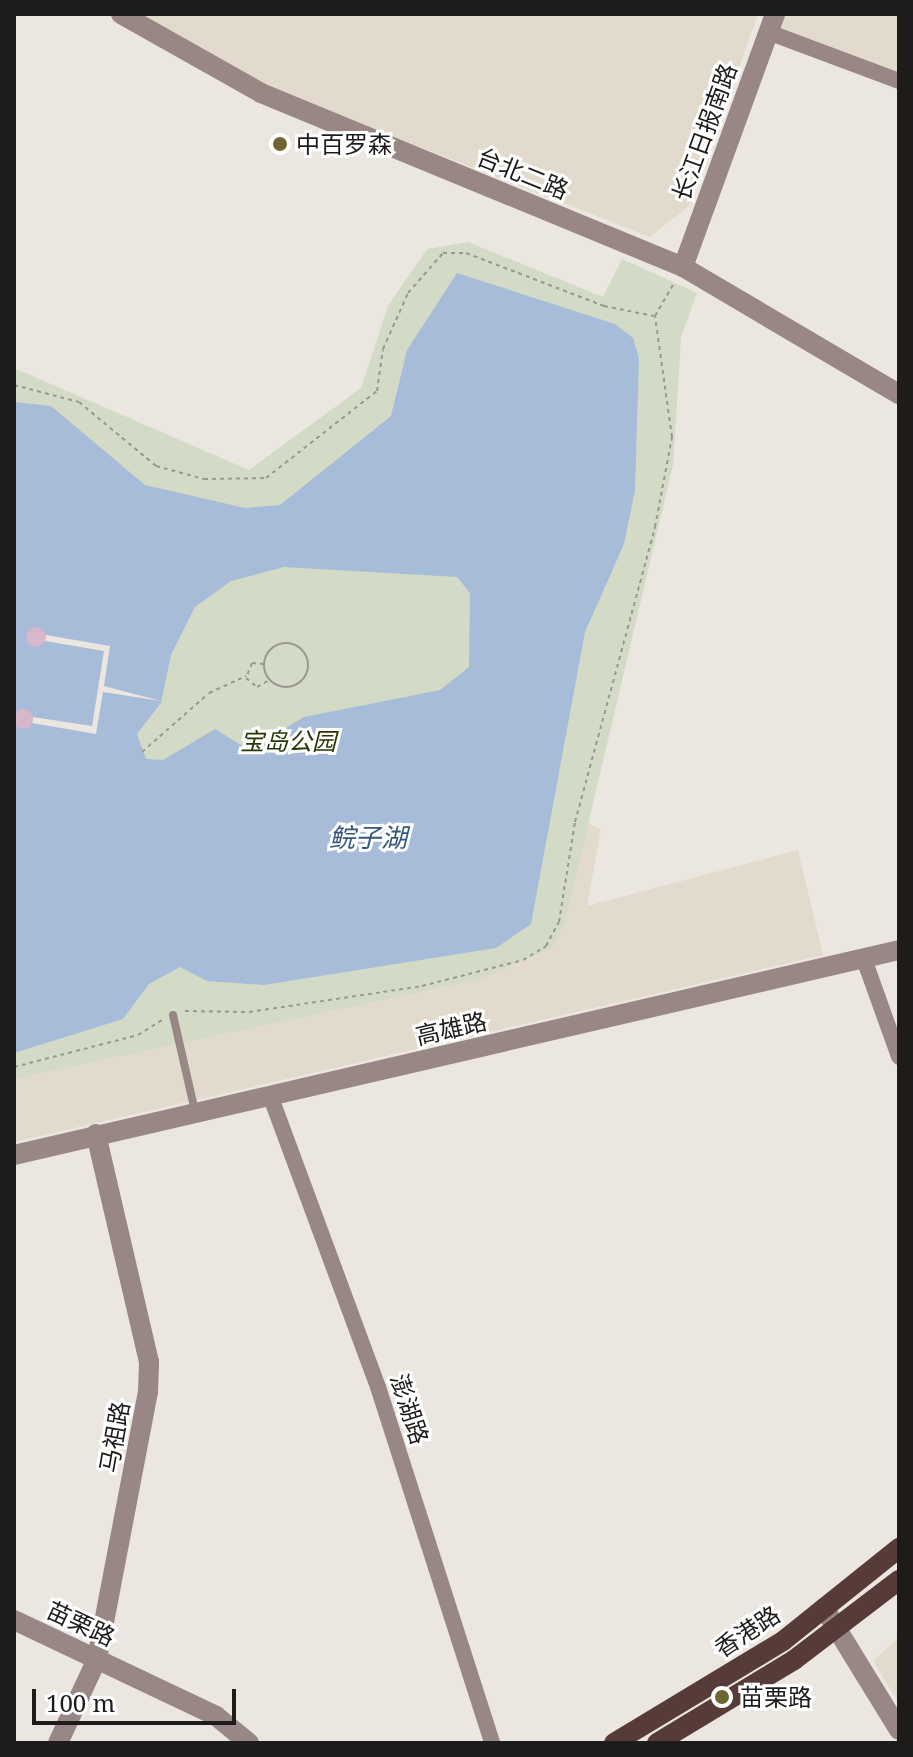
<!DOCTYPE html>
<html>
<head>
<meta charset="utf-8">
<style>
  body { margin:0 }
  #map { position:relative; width:913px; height:1757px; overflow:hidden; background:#ebe7e0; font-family:"Noto Serif","Noto Sans SC",serif }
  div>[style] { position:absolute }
  .built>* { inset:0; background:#e2dacd }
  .green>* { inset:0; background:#d3dbc6 }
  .water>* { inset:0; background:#a7bcd8 }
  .pier>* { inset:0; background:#ebe7e0 }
  .building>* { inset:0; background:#d6b7cc }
  .round { border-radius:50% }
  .path>* { height:2px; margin-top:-1px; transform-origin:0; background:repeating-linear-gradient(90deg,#9b9792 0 4px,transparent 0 8px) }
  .path>.ring { margin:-1px; padding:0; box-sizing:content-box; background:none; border:2px solid #9b9792; border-radius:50% }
  .service>* { height:8px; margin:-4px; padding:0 4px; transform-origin:4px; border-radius:4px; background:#988785 }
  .minor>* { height:16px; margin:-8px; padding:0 8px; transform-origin:8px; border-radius:8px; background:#988785 }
  .tertiary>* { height:20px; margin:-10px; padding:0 10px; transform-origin:10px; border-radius:10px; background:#988785 }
  .primary>* { height:20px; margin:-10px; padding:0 10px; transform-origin:10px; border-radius:10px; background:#563b38 }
  .dots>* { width:22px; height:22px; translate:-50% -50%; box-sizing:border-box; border:4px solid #fff; border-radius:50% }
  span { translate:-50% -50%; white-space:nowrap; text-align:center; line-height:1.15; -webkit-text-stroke:6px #fff; paint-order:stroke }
  .street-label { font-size:24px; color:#1e1c1a }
  .poi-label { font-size:24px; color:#1e1c1a }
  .left { translate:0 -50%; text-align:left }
  .park-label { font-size:24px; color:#283703; font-style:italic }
  .water-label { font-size:26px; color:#37577e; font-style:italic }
  .frame { position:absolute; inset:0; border:16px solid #1e1c1a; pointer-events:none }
  .scale { position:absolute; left:32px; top:1689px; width:204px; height:36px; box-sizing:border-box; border:4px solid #1e1c1a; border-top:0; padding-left:10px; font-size:24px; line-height:28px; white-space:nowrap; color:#1e1c1a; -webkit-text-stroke:6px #fff; paint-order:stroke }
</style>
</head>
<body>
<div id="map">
  <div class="built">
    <i style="clip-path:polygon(131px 14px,758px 14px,689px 206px,650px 237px,262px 85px)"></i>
    <i style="clip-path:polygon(782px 14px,899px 14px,899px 74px,776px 32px)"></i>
    <i style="clip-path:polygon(585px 822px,601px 829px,587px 906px,798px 850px,823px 955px,14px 1142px,14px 1079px,477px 980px,565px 922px)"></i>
    <i style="clip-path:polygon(899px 1637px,899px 1703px,873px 1661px)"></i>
  </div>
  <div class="green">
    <i style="clip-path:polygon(468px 242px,603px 297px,622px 259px,697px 293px,681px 338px,673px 465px,565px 922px,553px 947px,477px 980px,14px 1079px,14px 368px,249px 470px,361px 388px,388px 306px,427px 249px)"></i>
  </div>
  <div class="water">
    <i style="clip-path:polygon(evenodd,457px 273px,615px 324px,633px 338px,639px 358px,635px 490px,624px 544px,585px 632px,531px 924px,496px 948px,264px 985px,207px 981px,180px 967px,149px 984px,123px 1019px,14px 1053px,14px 722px,28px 728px,33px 717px,25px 709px,14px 715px,14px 402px,51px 406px,145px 485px,245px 508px,280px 505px,391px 416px,407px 350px,457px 273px,284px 567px,457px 577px,470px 593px,469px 667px,440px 690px,304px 717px,262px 742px,241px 745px,215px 729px,163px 760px,146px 759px,137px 734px,161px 703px,171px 655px,195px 607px,231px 581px,284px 567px)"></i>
  </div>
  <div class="pier">
    <i style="clip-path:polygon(46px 635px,110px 646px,104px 686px,161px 701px,103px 692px,96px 734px,32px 723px,33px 717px,92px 726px,104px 651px,45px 641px)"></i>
  </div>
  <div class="building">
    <i class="round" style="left:26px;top:627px;width:20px;height:20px"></i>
    <i class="round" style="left:13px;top:709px;width:20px;height:20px"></i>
  </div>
  <div class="path">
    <i style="left:14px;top:385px;width:67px;rotate:14.7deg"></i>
    <i style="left:79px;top:402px;width:100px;rotate:39.7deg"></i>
    <i style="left:156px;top:466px;width:50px;rotate:15.2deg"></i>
    <i style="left:204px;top:479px;width:62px;rotate:-0.9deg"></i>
    <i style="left:266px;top:478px;width:141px;rotate:-38.1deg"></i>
    <i style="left:377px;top:391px;width:42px;rotate:-81.9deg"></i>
    <i style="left:383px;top:349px;width:61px;rotate:-65.9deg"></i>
    <i style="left:408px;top:293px;width:53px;rotate:-48.8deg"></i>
    <i style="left:443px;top:253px;width:23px"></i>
    <i style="left:466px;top:253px;width:148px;rotate:21deg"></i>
    <i style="left:604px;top:306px;width:51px;rotate:11.3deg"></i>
    <i class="ring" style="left:264px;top:643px;width:42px;height:42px"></i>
    <i style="left:264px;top:664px;width:12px;rotate:-175deg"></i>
    <i style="left:252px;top:663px;width:16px;rotate:112deg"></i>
    <i style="left:246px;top:678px;width:14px;rotate:39deg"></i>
    <i style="left:257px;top:687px;width:14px;rotate:-30deg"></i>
    <i style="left:142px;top:752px;width:89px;rotate:-41.4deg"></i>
    <i style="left:209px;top:693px;width:41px;rotate:-24.7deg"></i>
    <i style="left:185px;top:1011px;width:64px;rotate:0.9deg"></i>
    <i style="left:249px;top:1012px;width:175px;rotate:-8.5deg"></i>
    <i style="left:422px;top:986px;width:104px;rotate:-14.4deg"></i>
    <i style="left:523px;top:960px;width:27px;rotate:-31deg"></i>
    <i style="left:546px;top:946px;width:27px;rotate:-62deg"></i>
    <i style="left:559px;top:922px;width:101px;rotate:-80.9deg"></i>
    <i style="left:575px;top:822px;width:306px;rotate:-74.8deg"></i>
    <i style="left:655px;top:527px;width:92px;rotate:-79.3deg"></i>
    <i style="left:672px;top:437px;width:122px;rotate:-98deg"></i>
    <i style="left:655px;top:316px;width:38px;rotate:-60deg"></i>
    <i style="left:14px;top:1067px;width:128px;rotate:-14.5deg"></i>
    <i style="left:138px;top:1035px;width:31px;rotate:-32deg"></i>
  </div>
  <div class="service">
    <i style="left:173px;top:1015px;width:98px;rotate:77.1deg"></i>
  </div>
  <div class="minor">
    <i style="left:768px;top:32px;width:140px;rotate:20.5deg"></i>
    <i style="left:864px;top:959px;width:104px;rotate:70.3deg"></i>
    <i style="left:270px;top:1095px;width:311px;rotate:69.7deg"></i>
    <i style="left:378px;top:1387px;width:374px;rotate:72.2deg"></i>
  </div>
  <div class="tertiary">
    <i style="left:121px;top:14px;width:161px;rotate:29.4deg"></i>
    <i style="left:261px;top:93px;width:456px;rotate:22.4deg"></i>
    <i style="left:683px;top:267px;width:251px;rotate:30.5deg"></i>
    <i style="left:683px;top:267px;width:269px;rotate:-70deg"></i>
    <i style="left:14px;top:1155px;width:908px;rotate:-13.04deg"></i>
    <i style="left:824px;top:1608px;width:143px;rotate:58.4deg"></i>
    <i style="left:14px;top:1620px;width:224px;rotate:25.4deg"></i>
    <i style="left:216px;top:1716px;width:43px;rotate:39.3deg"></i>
    <i style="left:58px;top:1743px;width:93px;rotate:-65.1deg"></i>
    <i style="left:97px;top:1659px;width:272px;rotate:-79.2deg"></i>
    <i style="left:148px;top:1392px;width:30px;rotate:-88deg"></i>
    <i style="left:149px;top:1362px;width:234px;rotate:-103.1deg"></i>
  </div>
  <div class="primary">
    <i style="left:614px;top:1743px;width:197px;rotate:-31.1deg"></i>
    <i style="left:783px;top:1641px;width:149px;rotate:-38.7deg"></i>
    <i style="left:657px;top:1743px;width:160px;rotate:-31.2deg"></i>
    <i style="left:794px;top:1660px;width:132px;rotate:-37.3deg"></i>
  </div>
  <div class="dots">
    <i style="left:280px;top:144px;background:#6e6532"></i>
    <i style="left:722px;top:1697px;background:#6e6532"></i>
  </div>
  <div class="street-label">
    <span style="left:704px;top:132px;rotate:-70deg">长江日报南路</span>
    <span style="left:523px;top:173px;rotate:22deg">台北二路</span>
    <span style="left:451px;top:1028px;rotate:-13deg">高雄路</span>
    <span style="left:410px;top:1409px;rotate:72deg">澎湖路</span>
    <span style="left:114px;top:1437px;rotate:-80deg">马祖路</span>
    <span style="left:81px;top:1623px;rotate:25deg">苗栗路</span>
    <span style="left:747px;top:1631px;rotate:-33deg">香港路</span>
  </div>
  <div class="poi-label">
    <span class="left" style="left:296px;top:144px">中百罗森</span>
    <span class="left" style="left:740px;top:1697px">苗栗路</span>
  </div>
  <div class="park-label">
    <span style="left:288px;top:741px">宝岛公园</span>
  </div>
  <div class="water-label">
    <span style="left:368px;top:838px">鲩子湖</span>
  </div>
  <div class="frame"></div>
  <div class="scale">100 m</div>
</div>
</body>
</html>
